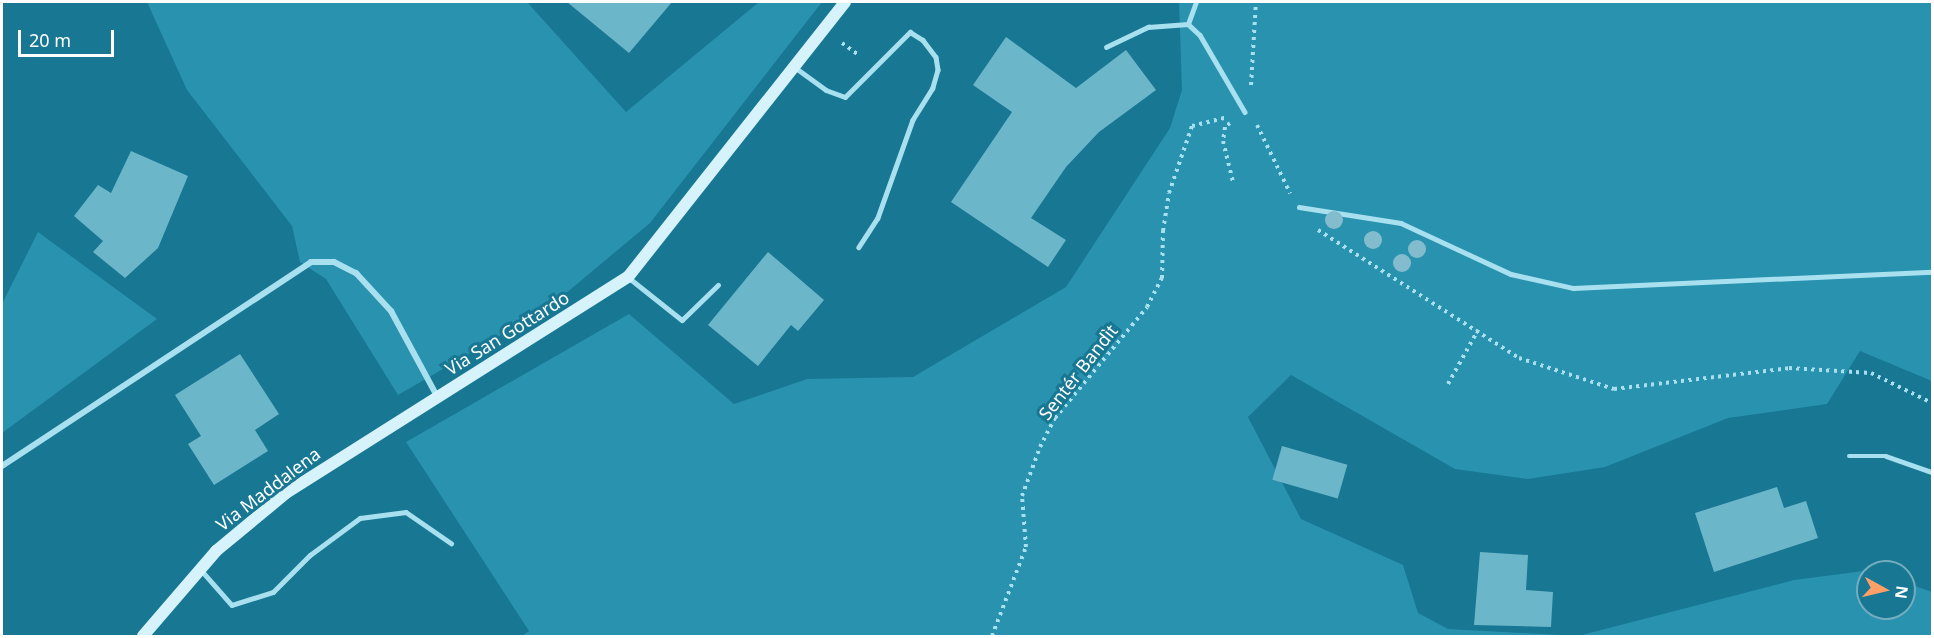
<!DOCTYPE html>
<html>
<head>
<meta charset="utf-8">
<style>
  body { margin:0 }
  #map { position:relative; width:1934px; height:638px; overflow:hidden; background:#187793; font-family:"Noto Sans",sans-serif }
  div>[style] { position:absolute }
  .green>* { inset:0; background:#2892af }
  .building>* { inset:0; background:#6cb6ca; transform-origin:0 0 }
  .path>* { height:4px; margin-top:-2px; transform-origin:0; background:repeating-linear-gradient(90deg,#a8e0f0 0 3px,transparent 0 7.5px) }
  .lane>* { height:4.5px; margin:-2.25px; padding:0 2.25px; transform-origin:2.25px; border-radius:2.25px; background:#a8e0f0 }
  .street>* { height:6px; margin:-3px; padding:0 3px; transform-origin:3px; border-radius:3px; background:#a8e0f0 }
  .secondary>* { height:12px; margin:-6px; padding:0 6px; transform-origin:6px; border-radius:6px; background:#d6f2fb }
  .trees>* { width:18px; height:18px; margin:-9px; border-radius:50%; background:#83bccd }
  span { translate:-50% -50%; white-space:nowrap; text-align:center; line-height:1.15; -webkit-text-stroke:6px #187793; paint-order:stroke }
  .street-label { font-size:18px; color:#fff }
  .frame { position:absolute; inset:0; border:3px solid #fff; pointer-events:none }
  .north { position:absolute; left:1856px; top:560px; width:60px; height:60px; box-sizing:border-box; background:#187793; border:2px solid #74adbe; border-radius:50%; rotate:98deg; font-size:16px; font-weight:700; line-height:24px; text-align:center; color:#fff }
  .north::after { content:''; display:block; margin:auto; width:21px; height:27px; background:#ffa067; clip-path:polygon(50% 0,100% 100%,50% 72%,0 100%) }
  .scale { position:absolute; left:18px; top:30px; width:96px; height:27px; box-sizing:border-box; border:3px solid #fff; border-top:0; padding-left:8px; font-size:18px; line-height:21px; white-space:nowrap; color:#fff; -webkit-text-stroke:4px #187793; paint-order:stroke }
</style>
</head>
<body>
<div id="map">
  <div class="green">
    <i style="clip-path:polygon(147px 2px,527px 2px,626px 112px,759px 2px,822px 2px,650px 223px,547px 309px,398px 395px,326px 279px,300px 262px,292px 226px,187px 90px)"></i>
    <i style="clip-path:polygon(1179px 2px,1932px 2px,1932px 381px,1860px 351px,1827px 404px,1728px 418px,1605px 467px,1528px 479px,1455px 469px,1291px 375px,1248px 417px,1301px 519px,1403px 565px,1418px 613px,1448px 629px,1578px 636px,1794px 580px,1871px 570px,1876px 572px,1868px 572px,1868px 608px,1904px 608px,1904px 582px,1932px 592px,1932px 636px,522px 636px,529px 631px,406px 442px,629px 314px,734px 404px,807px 379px,913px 377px,1066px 287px,1170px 128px,1182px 90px)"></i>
    <i style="clip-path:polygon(38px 232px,157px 319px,2px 433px,2px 304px)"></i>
  </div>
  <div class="building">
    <i style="clip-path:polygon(567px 2px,672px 2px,629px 53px)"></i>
    <i style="clip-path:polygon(1006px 37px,1076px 88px,1126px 50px,1156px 90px,1099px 132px,1066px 167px,1031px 218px,1066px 240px,1048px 267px,951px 202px,1012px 112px,973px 85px)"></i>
    <i style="clip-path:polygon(131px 151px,188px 176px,158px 248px,125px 278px,93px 252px,103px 241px,74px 216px,98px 185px,111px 193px)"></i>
    <i style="clip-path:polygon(768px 252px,824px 300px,798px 331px,791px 325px,758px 366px,708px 325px)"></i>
    <i style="clip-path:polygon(240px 354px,279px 414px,255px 430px,268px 451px,214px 485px,188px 444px,201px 436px,175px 395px)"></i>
    <i style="left:1282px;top:446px;width:68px;height:35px;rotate:16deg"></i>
    <i style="clip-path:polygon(1777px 487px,1784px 508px,1806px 501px,1818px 538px,1714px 572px,1695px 513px)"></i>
    <i style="clip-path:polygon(1480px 552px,1528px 555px,1526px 590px,1553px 592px,1551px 627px,1474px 625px)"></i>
  </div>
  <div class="path">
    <i style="left:842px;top:43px;width:22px;rotate:36deg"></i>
    <i style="left:1251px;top:85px;width:83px;rotate:-86.6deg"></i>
    <i style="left:1230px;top:123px;width:6px;rotate:141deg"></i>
    <i style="left:1225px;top:127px;width:14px;rotate:98deg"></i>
    <i style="left:1223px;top:141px;width:42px;rotate:76.3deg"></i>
    <i style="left:1257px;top:125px;width:76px;rotate:64.1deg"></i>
    <i style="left:1318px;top:230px;width:238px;rotate:32.5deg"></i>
    <i style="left:1519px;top:358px;width:100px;rotate:18.1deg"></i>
    <i style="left:1614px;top:389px;width:176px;rotate:-6.8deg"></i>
    <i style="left:1789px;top:368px;width:82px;rotate:3.5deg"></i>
    <i style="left:1871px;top:373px;width:68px;rotate:26.2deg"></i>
    <i style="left:1448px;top:384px;width:62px;rotate:-60.9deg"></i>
    <i style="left:992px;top:636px;width:95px;rotate:-69.1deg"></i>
    <i style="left:1026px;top:547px;width:51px;rotate:-94.5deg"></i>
    <i style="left:1022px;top:496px;width:52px;rotate:-69.8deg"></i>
    <i style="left:1040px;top:447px;width:33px;rotate:-63deg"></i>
    <i style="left:1055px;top:418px;width:144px;rotate:-50.3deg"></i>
    <i style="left:1147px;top:307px;width:33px;rotate:-63deg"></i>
    <i style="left:1162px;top:278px;width:47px;rotate:-88.8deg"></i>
    <i style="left:1163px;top:231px;width:38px;rotate:-81deg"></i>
    <i style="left:1169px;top:193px;width:71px;rotate:-71.1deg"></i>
    <i style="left:1192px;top:126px;width:36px;rotate:-14deg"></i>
  </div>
  <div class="lane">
    <i style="left:1188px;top:24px;width:23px;rotate:-70deg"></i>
    <i style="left:1106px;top:47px;width:47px;rotate:-25.5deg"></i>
    <i style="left:1148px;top:27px;width:40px;rotate:-4.3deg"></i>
    <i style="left:1188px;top:24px;width:16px;rotate:43deg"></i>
    <i style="left:1200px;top:35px;width:89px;rotate:59.7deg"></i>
    <i style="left:796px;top:68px;width:37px;rotate:36deg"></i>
    <i style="left:826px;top:90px;width:20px;rotate:20deg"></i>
    <i style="left:845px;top:97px;width:92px;rotate:-45deg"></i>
    <i style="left:910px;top:32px;width:15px;rotate:32deg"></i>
    <i style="left:923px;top:40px;width:21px;rotate:53deg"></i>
    <i style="left:936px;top:57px;width:13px;rotate:81deg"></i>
    <i style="left:938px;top:70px;width:19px;rotate:106deg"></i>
    <i style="left:933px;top:88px;width:38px;rotate:122deg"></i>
    <i style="left:913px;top:120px;width:104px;rotate:109.7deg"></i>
    <i style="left:878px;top:218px;width:35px;rotate:123deg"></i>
    <i style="left:1299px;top:207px;width:103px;rotate:8.9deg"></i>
    <i style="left:1401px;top:223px;width:121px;rotate:24.9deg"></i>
    <i style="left:1511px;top:274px;width:64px;rotate:12.7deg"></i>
    <i style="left:1573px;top:288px;width:359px;rotate:-2.6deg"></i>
    <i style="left:628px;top:277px;width:69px;rotate:38.5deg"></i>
    <i style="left:682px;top:320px;width:50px;rotate:-44.2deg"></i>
    <i style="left:1849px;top:456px;width:37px"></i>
    <i style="left:1886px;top:456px;width:49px;rotate:19.2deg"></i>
    <i style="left:202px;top:571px;width:45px;rotate:48.6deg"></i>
    <i style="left:232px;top:605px;width:43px;rotate:-17.6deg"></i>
    <i style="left:273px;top:592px;width:52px;rotate:-45deg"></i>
    <i style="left:310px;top:555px;width:62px;rotate:-36.5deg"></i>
    <i style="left:360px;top:518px;width:46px;rotate:-7.4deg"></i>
    <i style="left:406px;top:512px;width:55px;rotate:34.6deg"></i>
  </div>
  <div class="street">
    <i style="left:2px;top:466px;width:370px;rotate:-33.4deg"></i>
    <i style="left:311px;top:262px;width:23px"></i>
    <i style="left:334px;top:262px;width:25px;rotate:27deg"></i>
    <i style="left:356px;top:273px;width:52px;rotate:47.4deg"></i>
    <i style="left:391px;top:311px;width:99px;rotate:61.6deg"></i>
  </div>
  <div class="secondary">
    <i style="left:143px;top:636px;width:112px;rotate:-49.3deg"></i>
    <i style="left:216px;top:551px;width:91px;rotate:-39.6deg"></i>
    <i style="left:286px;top:493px;width:404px;rotate:-32.3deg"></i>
    <i style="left:628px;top:277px;width:350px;rotate:-51.7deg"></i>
  </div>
  <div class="trees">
    <i style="left:1334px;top:220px"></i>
    <i style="left:1373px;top:240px"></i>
    <i style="left:1417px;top:249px"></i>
    <i style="left:1402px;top:263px"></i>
  </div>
  <div class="street-label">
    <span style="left:507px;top:333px;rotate:-32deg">Via San Gottardo</span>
    <span style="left:1078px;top:372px;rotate:-52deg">Sentér Bandìt</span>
    <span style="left:268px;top:489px;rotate:-37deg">Via Maddalena</span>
  </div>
  <div class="frame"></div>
  <div class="north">N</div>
  <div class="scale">20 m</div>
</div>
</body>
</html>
